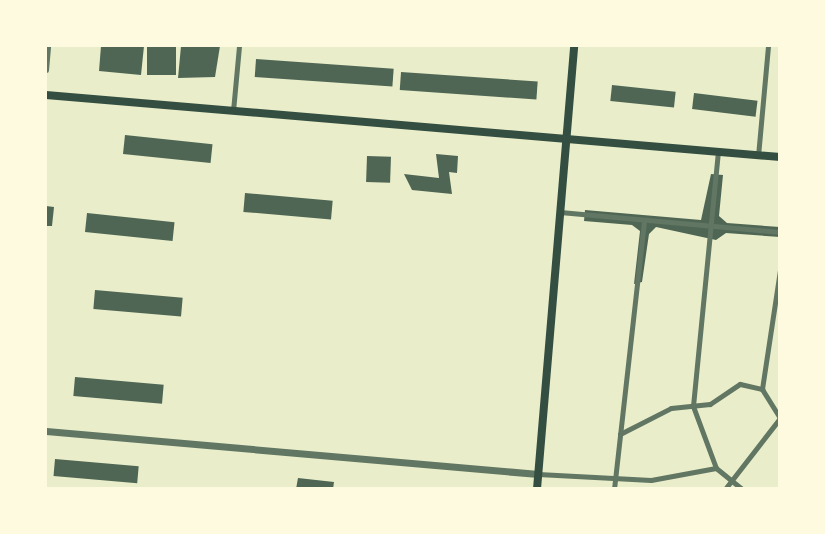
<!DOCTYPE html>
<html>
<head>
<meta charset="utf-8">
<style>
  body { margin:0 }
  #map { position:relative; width:825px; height:534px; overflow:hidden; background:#e9edc9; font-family:"IBM Plex Sans",sans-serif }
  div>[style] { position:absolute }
  .building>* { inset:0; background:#4f6655; transform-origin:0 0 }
  .minor>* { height:5px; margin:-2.5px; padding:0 2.5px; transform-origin:2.5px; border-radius:2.5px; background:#617663 }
  .tertiary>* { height:7px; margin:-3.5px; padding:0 3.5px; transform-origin:3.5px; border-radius:3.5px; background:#617663 }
  .secondary>* { height:8px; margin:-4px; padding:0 4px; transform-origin:4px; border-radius:4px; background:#344e41 }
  span { translate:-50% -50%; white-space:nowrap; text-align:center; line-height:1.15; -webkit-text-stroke:7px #fefae0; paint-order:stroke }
  .frame { position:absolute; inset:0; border:47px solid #fefae0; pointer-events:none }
</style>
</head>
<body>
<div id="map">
  <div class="building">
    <i style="clip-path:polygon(101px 46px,144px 46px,141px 75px,99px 71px)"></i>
    <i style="left:147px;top:46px;width:29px;height:29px"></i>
    <i style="clip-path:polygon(181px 46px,220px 46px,215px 77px,178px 78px)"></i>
    <i style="left:256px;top:59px;width:138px;height:18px;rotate:4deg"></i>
    <i style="left:401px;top:72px;width:137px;height:18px;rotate:4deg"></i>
    <i style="left:612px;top:85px;width:64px;height:16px;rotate:6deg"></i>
    <i style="left:694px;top:93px;width:64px;height:16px;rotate:7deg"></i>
    <i style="left:125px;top:135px;width:88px;height:19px;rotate:6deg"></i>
    <i style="clip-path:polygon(436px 154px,458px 156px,457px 173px,449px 172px,452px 194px,412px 190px,404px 174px,439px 178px)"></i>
    <i style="left:367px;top:156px;width:24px;height:26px;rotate:2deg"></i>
    <i style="clip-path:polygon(711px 174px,723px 175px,719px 216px,727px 223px,780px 227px,780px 237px,726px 233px,716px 240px,656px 227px,649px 234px,642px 282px,634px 284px,640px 231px,632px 225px,584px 221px,585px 210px,701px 220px)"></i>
    <i style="left:245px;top:193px;width:88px;height:19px;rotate:5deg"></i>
    <i style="clip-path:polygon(46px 206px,54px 207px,52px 226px,46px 226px)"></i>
    <i style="left:87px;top:213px;width:88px;height:19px;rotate:6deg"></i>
    <i style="left:95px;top:290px;width:88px;height:19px;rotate:5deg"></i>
    <i style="left:75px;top:377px;width:89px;height:19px;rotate:5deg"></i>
    <i style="left:55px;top:459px;width:84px;height:17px;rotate:5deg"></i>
    <i style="clip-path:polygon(298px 478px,334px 482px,333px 489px,296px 489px)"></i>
  </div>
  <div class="minor">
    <i style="left:46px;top:70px;width:24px;rotate:-85deg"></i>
    <i style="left:233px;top:111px;width:65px;rotate:-84.7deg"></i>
    <i style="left:758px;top:156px;width:110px;rotate:-84.8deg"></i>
    <i style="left:560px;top:212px;width:221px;rotate:5.2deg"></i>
    <i style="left:762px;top:389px;width:120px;rotate:-81.4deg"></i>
    <i style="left:620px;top:434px;width:57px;rotate:-27deg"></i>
    <i style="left:671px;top:408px;width:39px;rotate:-6deg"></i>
    <i style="left:710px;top:404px;width:36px;rotate:-34deg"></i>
    <i style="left:740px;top:384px;width:23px;rotate:13deg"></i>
    <i style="left:716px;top:468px;width:66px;rotate:-110.4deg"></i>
    <i style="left:693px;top:406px;width:255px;rotate:-84.4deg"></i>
    <i style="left:538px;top:474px;width:113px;rotate:3deg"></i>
    <i style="left:651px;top:480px;width:66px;rotate:-10.5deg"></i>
    <i style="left:716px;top:468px;width:33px;rotate:39deg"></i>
    <i style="left:614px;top:489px;width:271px;rotate:-83.6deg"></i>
    <i style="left:725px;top:489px;width:90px;rotate:-52.2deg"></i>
    <i style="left:780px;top:418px;width:34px;rotate:-122deg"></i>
  </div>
  <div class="tertiary">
    <i style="left:46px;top:431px;width:494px;rotate:5deg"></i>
  </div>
  <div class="secondary">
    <i style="left:46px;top:95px;width:737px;rotate:4.83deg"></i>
    <i style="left:537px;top:489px;width:445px;rotate:-85.2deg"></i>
  </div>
  <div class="frame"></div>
</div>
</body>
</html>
